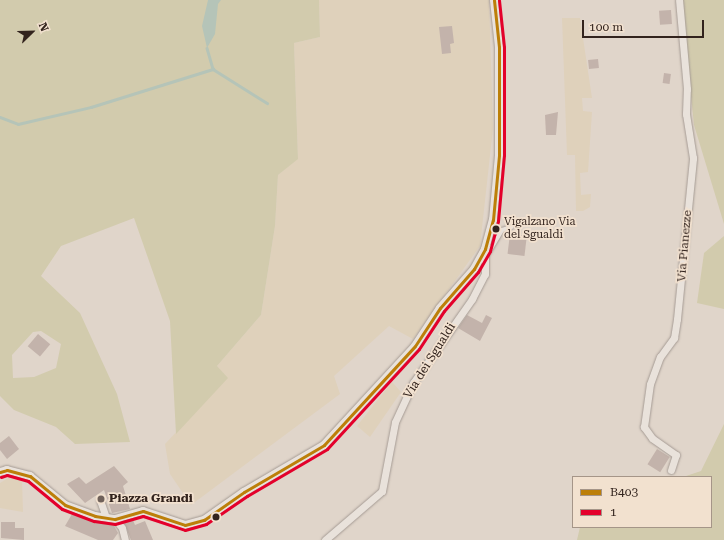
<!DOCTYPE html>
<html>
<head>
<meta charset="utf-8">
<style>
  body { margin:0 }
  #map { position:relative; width:724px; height:540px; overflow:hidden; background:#e0d5ca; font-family:"Roboto Serif",serif }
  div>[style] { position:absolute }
  .farmland>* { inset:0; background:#dfd1bb }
  .green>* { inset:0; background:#d2cbad }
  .water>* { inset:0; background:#b5c4b8 }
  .stream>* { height:2.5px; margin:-1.25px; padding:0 1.25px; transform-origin:1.25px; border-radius:1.25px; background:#b5c4b8 }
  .building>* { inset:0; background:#c3b3ab; transform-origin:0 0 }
  .roads { filter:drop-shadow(0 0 1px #a59b94) drop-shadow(0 0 1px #a59b94) }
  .service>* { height:3.5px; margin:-1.75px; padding:0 1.75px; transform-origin:1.75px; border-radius:1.75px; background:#e9e2db }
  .minor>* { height:7px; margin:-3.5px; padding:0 3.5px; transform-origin:3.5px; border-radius:3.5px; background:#e9e2db }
  .tertiary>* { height:8px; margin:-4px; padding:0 4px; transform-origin:4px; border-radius:4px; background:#e9e2db }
  .bus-1>* { height:3px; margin:-1.5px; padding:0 1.5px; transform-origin:1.5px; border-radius:1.5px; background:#bc7f09 }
  .bus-2>* { height:3px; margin:-1.5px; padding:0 1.5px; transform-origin:1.5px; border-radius:1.5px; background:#e4002b }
  .dots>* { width:11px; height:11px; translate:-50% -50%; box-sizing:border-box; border:2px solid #f2e1cf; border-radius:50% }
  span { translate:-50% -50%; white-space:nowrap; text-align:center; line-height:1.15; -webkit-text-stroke:3.5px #f2e1cf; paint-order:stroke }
  .bus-label { font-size:11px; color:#32231d }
  .left { translate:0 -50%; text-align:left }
  .street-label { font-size:12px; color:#32231d }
  .poi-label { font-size:12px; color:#32231d; font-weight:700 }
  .legend { position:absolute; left:572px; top:476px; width:140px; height:52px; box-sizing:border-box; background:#f2e1cf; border:1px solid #a59588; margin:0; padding:5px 7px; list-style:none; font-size:12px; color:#32231d }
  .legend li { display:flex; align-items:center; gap:8px; height:20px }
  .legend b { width:20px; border:1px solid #a59588 }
  .north { position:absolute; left:12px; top:12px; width:40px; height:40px; -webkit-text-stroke:3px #f2e1cf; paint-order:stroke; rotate:67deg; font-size:11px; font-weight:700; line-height:16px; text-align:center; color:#32231d }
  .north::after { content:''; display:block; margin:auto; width:14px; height:18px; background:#32231d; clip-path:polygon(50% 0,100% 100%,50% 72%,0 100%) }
  .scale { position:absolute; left:582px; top:20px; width:122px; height:18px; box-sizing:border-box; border:2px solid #32231d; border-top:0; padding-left:5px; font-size:12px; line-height:14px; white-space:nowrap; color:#32231d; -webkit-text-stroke:3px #f2e1cf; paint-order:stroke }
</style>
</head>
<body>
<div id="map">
  <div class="farmland">
    <i style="clip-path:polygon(319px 0,489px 0,493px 128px,480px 246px,413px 339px,389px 326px,334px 376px,340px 394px,191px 505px,170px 474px,165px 444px,227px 378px,217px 366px,261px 315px,275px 226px,278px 175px,298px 158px,294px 43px,320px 37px)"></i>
    <i style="clip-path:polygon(562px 18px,580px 18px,592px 98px,582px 98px,583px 111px,592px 112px,588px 172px,580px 173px,581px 195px,591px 194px,590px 207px,583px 211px,576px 211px,575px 155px,567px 155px)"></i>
    <i style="clip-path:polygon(392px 382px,401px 392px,370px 437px,357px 426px)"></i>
    <i style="clip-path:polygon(8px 478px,22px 480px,23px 512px,0 508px,0 483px)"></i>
  </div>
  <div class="green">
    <i style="clip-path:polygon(evenodd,0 0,319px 0,320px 37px,294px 43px,298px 159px,278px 175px,275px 226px,261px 315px,217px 366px,228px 378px,176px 434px,170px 321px,134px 218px,61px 246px,41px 276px,80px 313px,117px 394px,130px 442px,75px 444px,56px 427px,14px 410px,0 396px,0 0,41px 331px,61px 344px,56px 368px,34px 377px,13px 378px,12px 355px,33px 332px,41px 331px)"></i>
    <i style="clip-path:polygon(681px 0,724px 0,724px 224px,694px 125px)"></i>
    <i style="clip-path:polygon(724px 236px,724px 309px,697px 303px,704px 253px)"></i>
    <i style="clip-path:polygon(724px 424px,724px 540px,577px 540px,580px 527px,711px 527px,711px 477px,683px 477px,701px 471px)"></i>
  </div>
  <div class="water">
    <i style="clip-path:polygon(208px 0,221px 0,218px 4px,215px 34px,207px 48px,202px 26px)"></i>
  </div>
  <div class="stream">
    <i style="left:207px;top:48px;width:22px;rotate:74deg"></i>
    <i style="left:213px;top:69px;width:64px;rotate:32.2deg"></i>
    <i style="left:0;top:117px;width:19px;rotate:21deg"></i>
    <i style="left:18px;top:124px;width:75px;rotate:-13.1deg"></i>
    <i style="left:91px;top:107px;width:128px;rotate:-17.3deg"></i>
  </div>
  <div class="building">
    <i style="left:671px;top:10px;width:14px;height:12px;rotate:86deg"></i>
    <i style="clip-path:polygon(452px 26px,454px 43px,450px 44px,451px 53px,442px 54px,439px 27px)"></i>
    <i style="left:598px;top:59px;width:9px;height:10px;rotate:84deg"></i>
    <i style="left:664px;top:73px;width:7px;height:10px;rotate:8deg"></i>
    <i style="clip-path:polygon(558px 112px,556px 135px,546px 135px,545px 115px)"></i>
    <i style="left:510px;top:234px;width:17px;height:20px;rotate:7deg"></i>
    <i style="clip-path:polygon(467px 315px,482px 323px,486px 315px,492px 318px,480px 341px,458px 328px)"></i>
    <i style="left:38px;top:334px;width:16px;height:16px;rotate:40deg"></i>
    <i style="clip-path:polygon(9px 436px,19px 449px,7px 459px,0 450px,0 443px)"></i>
    <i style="left:657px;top:449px;width:15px;height:18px;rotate:32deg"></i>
    <i style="clip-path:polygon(114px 466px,128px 482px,123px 486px,130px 509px,112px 513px,104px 490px,85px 503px,67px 484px,79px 477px,86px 484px)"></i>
    <i style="clip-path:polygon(72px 514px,113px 524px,118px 533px,113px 540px,98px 540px,65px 526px)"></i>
    <i style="clip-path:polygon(133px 520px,135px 525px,145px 521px,153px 540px,131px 540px,124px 522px)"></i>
    <i style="clip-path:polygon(1px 522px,15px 522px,15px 528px,24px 528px,24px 540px,1px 538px)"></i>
  </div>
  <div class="roads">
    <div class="service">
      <i style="left:486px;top:257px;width:31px;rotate:-59deg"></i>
      <i style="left:502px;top:230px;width:10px;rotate:-17deg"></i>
    </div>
    <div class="minor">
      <i style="left:671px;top:470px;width:16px;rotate:-72deg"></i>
      <i style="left:676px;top:455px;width:29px;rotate:-145deg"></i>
      <i style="left:652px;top:438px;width:14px;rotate:-126deg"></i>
      <i style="left:644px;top:427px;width:43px;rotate:-82.1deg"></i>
      <i style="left:650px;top:384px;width:29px;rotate:-70deg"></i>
      <i style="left:660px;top:357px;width:24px;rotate:-54deg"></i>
      <i style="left:674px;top:338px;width:19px;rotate:-81deg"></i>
      <i style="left:677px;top:319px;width:162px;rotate:-84.3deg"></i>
      <i style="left:693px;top:158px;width:45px;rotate:-99deg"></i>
      <i style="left:686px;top:114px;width:25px;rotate:-88deg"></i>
      <i style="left:687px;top:89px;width:89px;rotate:-95.1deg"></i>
      <i style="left:100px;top:500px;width:18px;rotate:71deg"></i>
      <i style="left:115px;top:519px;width:11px;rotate:52deg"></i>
      <i style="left:122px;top:528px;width:12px;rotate:76deg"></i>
      <i style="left:325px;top:540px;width:75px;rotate:-40.7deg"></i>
      <i style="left:382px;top:491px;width:70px;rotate:-79.3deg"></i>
      <i style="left:395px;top:422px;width:43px;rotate:-65.2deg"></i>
      <i style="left:413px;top:383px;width:103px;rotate:-54.9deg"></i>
      <i style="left:472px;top:299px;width:28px;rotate:-63deg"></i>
      <i style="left:485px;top:274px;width:25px;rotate:-90deg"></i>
    </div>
    <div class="tertiary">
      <i style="left:0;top:472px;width:7px;rotate:-16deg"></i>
      <i style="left:7px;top:470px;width:24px;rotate:15deg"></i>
      <i style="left:30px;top:476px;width:45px;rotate:39.6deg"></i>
      <i style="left:65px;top:505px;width:32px;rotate:20deg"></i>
      <i style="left:95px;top:516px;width:20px;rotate:9deg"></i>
      <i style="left:115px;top:519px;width:29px;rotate:-16deg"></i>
      <i style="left:143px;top:511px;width:44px;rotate:18.4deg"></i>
      <i style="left:185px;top:525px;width:20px;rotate:-15deg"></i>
      <i style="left:204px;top:520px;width:49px;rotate:-35deg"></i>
      <i style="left:244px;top:492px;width:93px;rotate:-30.4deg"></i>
      <i style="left:324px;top:445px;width:134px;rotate:-47.4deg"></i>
      <i style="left:415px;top:346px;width:45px;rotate:-56.7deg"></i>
      <i style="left:440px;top:308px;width:52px;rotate:-48.9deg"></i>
      <i style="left:474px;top:269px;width:23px;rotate:-61deg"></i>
      <i style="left:485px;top:249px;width:30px;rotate:-75deg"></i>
      <i style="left:493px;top:220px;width:65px;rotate:-84.7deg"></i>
      <i style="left:499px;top:155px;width:108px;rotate:-90deg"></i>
      <i style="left:499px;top:47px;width:47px;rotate:-96.1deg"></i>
    </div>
  </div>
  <div class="bus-1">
    <i style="left:0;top:472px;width:7px;rotate:-16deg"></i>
    <i style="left:7px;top:470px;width:24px;rotate:15deg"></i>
    <i style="left:30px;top:476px;width:45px;rotate:39.6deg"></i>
    <i style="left:65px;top:505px;width:32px;rotate:20deg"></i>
    <i style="left:95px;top:516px;width:20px;rotate:9deg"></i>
    <i style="left:115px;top:519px;width:29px;rotate:-16deg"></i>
    <i style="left:143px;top:511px;width:44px;rotate:18.4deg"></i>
    <i style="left:185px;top:525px;width:20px;rotate:-15deg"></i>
    <i style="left:204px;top:520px;width:49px;rotate:-35deg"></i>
    <i style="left:244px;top:492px;width:93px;rotate:-30.4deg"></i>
    <i style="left:324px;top:445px;width:134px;rotate:-47.4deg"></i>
    <i style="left:415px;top:346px;width:45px;rotate:-56.7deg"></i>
    <i style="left:440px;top:308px;width:52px;rotate:-48.9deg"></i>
    <i style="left:474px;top:269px;width:23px;rotate:-61deg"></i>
    <i style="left:485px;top:249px;width:30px;rotate:-75deg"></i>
    <i style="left:493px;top:220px;width:65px;rotate:-84.7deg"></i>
    <i style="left:499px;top:155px;width:108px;rotate:-90deg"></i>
    <i style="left:499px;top:47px;width:47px;rotate:-96.1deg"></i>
  </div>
  <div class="bus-2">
    <i style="left:1px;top:477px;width:6px;rotate:-18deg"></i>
    <i style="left:7px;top:475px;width:22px;rotate:16deg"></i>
    <i style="left:28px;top:481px;width:44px;rotate:39.5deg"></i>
    <i style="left:62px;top:509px;width:34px;rotate:21deg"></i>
    <i style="left:94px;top:521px;width:21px;rotate:8deg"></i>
    <i style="left:115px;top:524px;width:29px;rotate:-16deg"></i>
    <i style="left:143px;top:516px;width:44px;rotate:18.4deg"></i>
    <i style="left:185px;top:530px;width:22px;rotate:-16deg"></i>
    <i style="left:206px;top:524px;width:50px;rotate:-34.3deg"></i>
    <i style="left:247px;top:496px;width:93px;rotate:-30.4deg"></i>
    <i style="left:327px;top:449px;width:136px;rotate:-47.4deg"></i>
    <i style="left:419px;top:349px;width:45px;rotate:-56.7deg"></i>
    <i style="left:444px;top:311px;width:52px;rotate:-48.9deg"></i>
    <i style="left:478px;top:272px;width:24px;rotate:-60deg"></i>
    <i style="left:490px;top:251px;width:31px;rotate:-75deg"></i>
    <i style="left:498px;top:221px;width:66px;rotate:-84.8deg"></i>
    <i style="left:504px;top:155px;width:108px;rotate:-90deg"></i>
    <i style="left:504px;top:47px;width:47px;rotate:-96.1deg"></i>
  </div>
  <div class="dots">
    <i style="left:496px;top:229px;background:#32231d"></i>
    <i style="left:101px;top:499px;background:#6f615a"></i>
    <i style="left:216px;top:517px;background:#32231d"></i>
  </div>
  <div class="bus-label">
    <span class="left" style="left:504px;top:229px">Vigalzano Via<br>del Sgualdi</span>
  </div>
  <div class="street-label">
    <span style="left:685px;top:246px;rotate:-85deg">Via Pianezze</span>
    <span style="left:430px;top:361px;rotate:-58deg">Via dei Sgualdi</span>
  </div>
  <div class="poi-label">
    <span class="left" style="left:109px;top:499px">Piazza Grandi</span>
  </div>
  <ul class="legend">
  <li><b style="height:5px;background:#bc7f09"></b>B403</li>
  <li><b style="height:5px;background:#e4002b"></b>1</li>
  </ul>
  <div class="north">N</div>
  <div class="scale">100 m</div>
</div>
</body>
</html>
